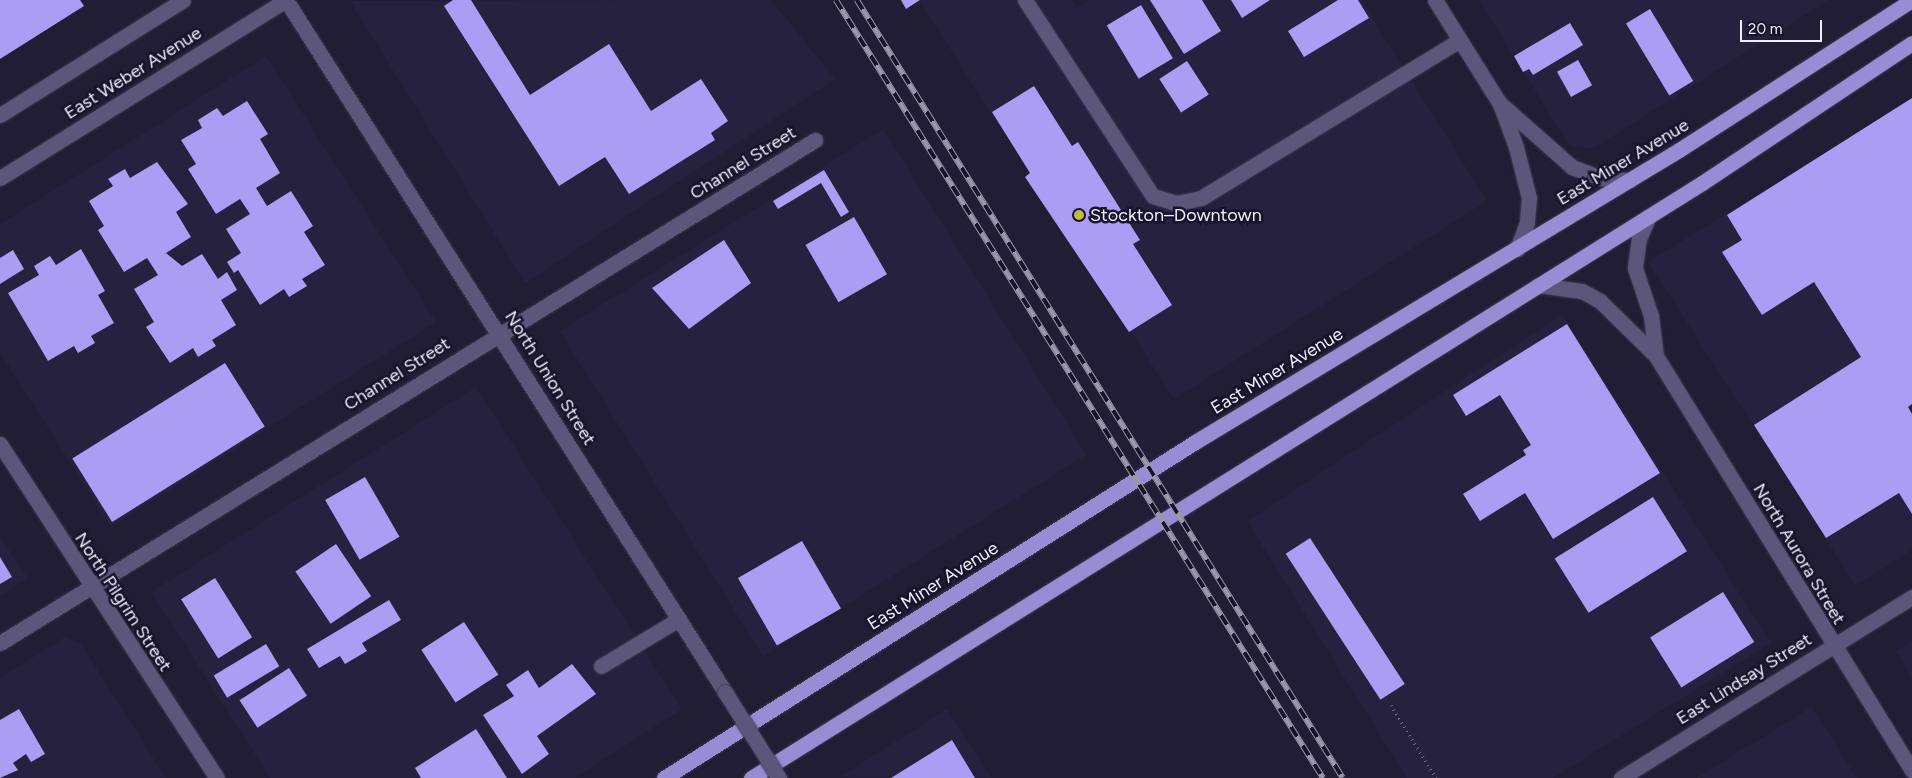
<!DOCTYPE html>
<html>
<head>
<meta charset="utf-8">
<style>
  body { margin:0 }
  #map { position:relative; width:1912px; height:778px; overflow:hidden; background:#211d34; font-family:Figtree,sans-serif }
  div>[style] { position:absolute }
  .built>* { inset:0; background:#26213f; transform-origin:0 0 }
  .building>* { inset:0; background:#ab9cf4; transform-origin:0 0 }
  .path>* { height:3px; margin-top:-1.5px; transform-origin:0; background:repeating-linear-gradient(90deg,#716e82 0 1px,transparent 0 5px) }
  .roads { filter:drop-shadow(0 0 1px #3e3a50) drop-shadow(0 0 1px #3e3a50) }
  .minor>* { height:15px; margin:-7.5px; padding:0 7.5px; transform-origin:7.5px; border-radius:7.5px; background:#5c577a }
  .major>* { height:15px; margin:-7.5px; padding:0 7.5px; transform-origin:7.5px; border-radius:7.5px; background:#988cd5 }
  .rail>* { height:5.5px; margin-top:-2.75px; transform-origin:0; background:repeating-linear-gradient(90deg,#18132a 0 11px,#9b98ac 0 22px); box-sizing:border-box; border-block:1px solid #9b98ac }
  .bridges { filter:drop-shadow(0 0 1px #3e3a50) drop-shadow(0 0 1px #3e3a50) }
  .minor-bridge>* { height:15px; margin:-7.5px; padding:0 7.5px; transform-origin:7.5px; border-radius:7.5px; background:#5c577a }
  .dots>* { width:14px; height:14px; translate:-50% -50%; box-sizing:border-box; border:2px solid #18132a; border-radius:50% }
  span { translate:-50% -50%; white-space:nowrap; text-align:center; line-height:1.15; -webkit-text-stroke:5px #18132a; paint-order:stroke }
  .street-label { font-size:18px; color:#efedfe }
  .poi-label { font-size:18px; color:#efedfe }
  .left { translate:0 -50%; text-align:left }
  .scale { position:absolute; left:1740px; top:20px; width:82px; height:22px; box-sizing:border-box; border:2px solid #efedfe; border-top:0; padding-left:6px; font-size:15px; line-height:18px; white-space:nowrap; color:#efedfe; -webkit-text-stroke:4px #18132a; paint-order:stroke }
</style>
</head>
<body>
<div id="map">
  <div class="built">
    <i style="clip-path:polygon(771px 0,835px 79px,525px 283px,350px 1px)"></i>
    <i style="clip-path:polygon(919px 0,1072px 0,1077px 7px,1089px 0,1361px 0,1487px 201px,1174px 399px)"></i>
    <i style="clip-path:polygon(1479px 0,1829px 0,1594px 148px,1570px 147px)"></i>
    <i style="clip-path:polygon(266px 56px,436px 322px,111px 527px,0 352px,0 224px)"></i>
    <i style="clip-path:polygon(1912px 99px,1912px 550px,1856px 586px,1648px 262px)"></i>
    <i style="left:883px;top:129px;width:384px;height:381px;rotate:58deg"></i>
    <i style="clip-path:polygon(1562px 314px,1771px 643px,1553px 778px,1407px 778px,1247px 521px)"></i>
    <i style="clip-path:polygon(476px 387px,682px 709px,575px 778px,270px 778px,151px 592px)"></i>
    <i style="clip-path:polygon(0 536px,28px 578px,0 596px)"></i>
    <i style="clip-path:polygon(65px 637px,81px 644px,166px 778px,0 778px,0 678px)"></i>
    <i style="clip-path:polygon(1912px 641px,1912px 677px,1896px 651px)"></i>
    <i style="clip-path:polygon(1812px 707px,1857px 778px,1696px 778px)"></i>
    <i style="clip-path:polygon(947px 709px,991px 778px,840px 777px)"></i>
  </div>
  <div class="building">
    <i style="clip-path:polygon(0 0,80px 0,84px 6px,0 59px)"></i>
    <i style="clip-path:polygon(453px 0,471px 0,530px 95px,609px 44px,651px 111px,701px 79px,728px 121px,711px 133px,715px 140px,629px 194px,605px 157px,559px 186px,444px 6px)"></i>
    <i style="clip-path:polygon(901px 0,920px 0,906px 9px)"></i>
    <i style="clip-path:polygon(1150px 0,1202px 0,1221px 31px,1184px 54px)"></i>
    <i style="clip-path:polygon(1231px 0,1270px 0,1242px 18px)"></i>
    <i style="clip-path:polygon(1338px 0,1358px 0,1369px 18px,1304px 57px,1288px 31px)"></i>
    <i style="left:1141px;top:5px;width:62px;height:40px;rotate:59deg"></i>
    <i style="left:1650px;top:9px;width:84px;height:28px;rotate:59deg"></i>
    <i style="clip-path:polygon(1570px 23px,1583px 45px,1533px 75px,1529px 69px,1523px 72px,1514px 56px)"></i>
    <i style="left:1578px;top:60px;width:29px;height:24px;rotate:61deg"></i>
    <i style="left:1187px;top:61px;width:40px;height:33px;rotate:57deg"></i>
    <i style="clip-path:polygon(1034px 86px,1072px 146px,1078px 142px,1140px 240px,1133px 244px,1172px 305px,1129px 332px,1025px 177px,1030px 173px,992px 112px)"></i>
    <i style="clip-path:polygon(1912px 98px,1912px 404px,1908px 407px,1912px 414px,1912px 514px,1899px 493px,1826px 538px,1754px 425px,1861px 357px,1814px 282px,1762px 315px,1722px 252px,1742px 240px,1727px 215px)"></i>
    <i style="clip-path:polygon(247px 101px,268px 134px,260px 139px,280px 173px,256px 188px,267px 206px,291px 191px,313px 226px,304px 232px,325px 265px,302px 279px,307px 286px,289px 297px,284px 289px,260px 305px,238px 270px,234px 273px,227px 262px,241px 253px,226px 229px,250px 214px,240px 199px,216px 214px,188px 169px,196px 164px,181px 140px,202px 128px,198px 120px,217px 108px,223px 116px)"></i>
    <i style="clip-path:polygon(157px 162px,188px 204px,176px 212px,191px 237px,166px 253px,182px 266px,202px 254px,218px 279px,227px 272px,237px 290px,221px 300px,236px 325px,212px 340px,216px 346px,198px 357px,193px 348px,170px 363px,146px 327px,154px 322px,134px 289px,158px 275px,147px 258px,124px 272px,98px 230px,104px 226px,89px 201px,113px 186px,108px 179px,125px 169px,130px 178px)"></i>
    <i style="clip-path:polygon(824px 170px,849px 212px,841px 217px,821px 183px,778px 209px,773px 201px)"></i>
    <i style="left:854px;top:217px;width:66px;height:56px;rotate:60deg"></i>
    <i style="clip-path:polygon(724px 240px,751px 283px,689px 329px,652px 288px)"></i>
    <i style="clip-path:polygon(81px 249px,105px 291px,98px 295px,114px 323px,91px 336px,95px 343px,78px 353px,74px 346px,48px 361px,8px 293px,39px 275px,34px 266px,50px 256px,56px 265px)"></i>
    <i style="clip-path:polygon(13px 250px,24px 269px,0 284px,0 258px)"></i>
    <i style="clip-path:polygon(1567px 324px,1660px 473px,1553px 539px,1525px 493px,1480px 521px,1463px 494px,1526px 455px,1523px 450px,1531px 445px,1500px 395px,1466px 416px,1453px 395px)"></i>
    <i style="left:225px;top:363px;width:75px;height:180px;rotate:58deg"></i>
    <i style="left:365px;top:477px;width:69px;height:46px;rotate:60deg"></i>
    <i style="left:1653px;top:497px;width:64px;height:116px;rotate:58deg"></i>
    <i style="left:1310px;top:538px;width:174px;height:29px;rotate:57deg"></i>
    <i style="left:802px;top:541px;width:78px;height:74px;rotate:60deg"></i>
    <i style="left:336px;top:544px;width:63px;height:49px;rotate:56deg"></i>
    <i style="clip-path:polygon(0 557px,12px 577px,0 584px)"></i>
    <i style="left:215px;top:578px;width:70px;height:40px;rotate:58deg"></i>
    <i style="left:1723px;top:592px;width:59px;height:86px;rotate:58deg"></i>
    <i style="clip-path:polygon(389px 600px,401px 620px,362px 643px,367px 651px,345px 664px,340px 656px,319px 668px,307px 649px)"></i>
    <i style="left:464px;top:622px;width:63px;height:51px;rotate:57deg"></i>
    <i style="left:266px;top:644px;width:26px;height:61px;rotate:59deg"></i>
    <i style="clip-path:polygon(572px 664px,596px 694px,537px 736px,549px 754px,522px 774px,483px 715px,514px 696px,506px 685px,528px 670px,539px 688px)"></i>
    <i style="left:289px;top:668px;width:33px;height:59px;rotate:57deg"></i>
    <i style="clip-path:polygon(19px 709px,45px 754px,31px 762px,26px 754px,13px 763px,18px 770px,0 778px,0 720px)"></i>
    <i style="clip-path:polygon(476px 729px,507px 778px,421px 778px,415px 768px)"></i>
    <i style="clip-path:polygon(952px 740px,975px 778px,891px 778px,928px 755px)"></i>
  </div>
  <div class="path">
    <i style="left:1391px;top:705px;width:86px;rotate:58.3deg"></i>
  </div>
  <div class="roads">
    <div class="minor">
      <i style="left:286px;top:0;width:820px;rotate:57.61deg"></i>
      <i style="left:1025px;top:0;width:234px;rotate:56.9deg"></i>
      <i style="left:1153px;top:196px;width:24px;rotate:17deg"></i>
      <i style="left:1176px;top:203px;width:25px;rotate:-11deg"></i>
      <i style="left:1201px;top:198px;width:303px;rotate:-31.4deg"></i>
      <i style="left:1435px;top:0;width:123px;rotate:58deg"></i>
      <i style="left:1500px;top:104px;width:46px;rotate:69.6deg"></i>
      <i style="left:1516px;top:147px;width:53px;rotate:75.7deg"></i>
      <i style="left:1529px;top:198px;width:24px;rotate:95deg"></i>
      <i style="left:1527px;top:222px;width:29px;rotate:110deg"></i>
      <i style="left:1502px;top:105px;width:94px;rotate:41.5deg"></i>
      <i style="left:1572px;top:167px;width:31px;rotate:21deg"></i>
      <i style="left:1601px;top:178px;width:29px;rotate:4deg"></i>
      <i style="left:0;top:115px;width:216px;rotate:-32.1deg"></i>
      <i style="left:0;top:178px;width:337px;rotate:-31.9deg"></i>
      <i style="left:1649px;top:216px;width:24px;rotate:114deg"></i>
      <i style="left:1639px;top:238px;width:30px;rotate:98deg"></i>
      <i style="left:1635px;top:268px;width:51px;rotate:71.6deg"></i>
      <i style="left:1651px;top:316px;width:40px;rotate:82.9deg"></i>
      <i style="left:1538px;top:285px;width:44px;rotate:7.8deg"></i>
      <i style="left:1582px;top:291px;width:21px;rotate:29deg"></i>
      <i style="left:1600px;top:301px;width:78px;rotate:44.5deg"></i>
      <i style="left:1656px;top:356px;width:487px;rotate:58.3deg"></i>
      <i style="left:0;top:444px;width:398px;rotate:57deg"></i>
      <i style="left:0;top:643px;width:958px;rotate:-31.68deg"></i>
      <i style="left:601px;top:666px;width:91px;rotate:-31.1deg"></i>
      <i style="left:1621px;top:778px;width:343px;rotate:-31.9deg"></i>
    </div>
    <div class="major">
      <i style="left:664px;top:778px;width:628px;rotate:-32.32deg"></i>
      <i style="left:1195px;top:442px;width:565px;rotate:-31.1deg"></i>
      <i style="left:1679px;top:150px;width:277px;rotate:-32.8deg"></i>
      <i style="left:751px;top:778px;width:1122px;rotate:-32.03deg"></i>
      <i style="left:1702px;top:183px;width:252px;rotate:-33.7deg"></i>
    </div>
  </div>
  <div class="rail">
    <i style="left:836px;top:0;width:918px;rotate:57.95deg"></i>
    <i style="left:857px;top:0;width:917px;rotate:58.01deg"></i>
  </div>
  <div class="bridges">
    <div class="minor-bridge">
      <i style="left:725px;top:692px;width:102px;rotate:57.9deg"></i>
    </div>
  </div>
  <div class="dots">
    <i style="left:1079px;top:215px;background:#bcbf43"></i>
  </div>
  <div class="street-label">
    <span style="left:133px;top:73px;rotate:-32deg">East Weber Avenue</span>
    <span style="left:1623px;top:162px;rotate:-31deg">East Miner Avenue</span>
    <span style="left:743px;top:163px;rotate:-32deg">Channel Street</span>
    <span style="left:1277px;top:371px;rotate:-31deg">East Miner Avenue</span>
    <span style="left:397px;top:374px;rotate:-32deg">Channel Street</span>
    <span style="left:550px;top:378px;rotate:58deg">North Union Street</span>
    <span style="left:1799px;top:554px;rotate:59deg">North Aurora Street</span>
    <span style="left:933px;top:586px;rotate:-32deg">East Miner Avenue</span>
    <span style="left:123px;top:602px;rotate:57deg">North Pilgrim Street</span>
    <span style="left:1744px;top:679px;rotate:-32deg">East Lindsay Street</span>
  </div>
  <div class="poi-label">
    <span class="left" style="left:1090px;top:215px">Stockton–Downtown</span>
  </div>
  <div class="scale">20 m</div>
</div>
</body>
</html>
